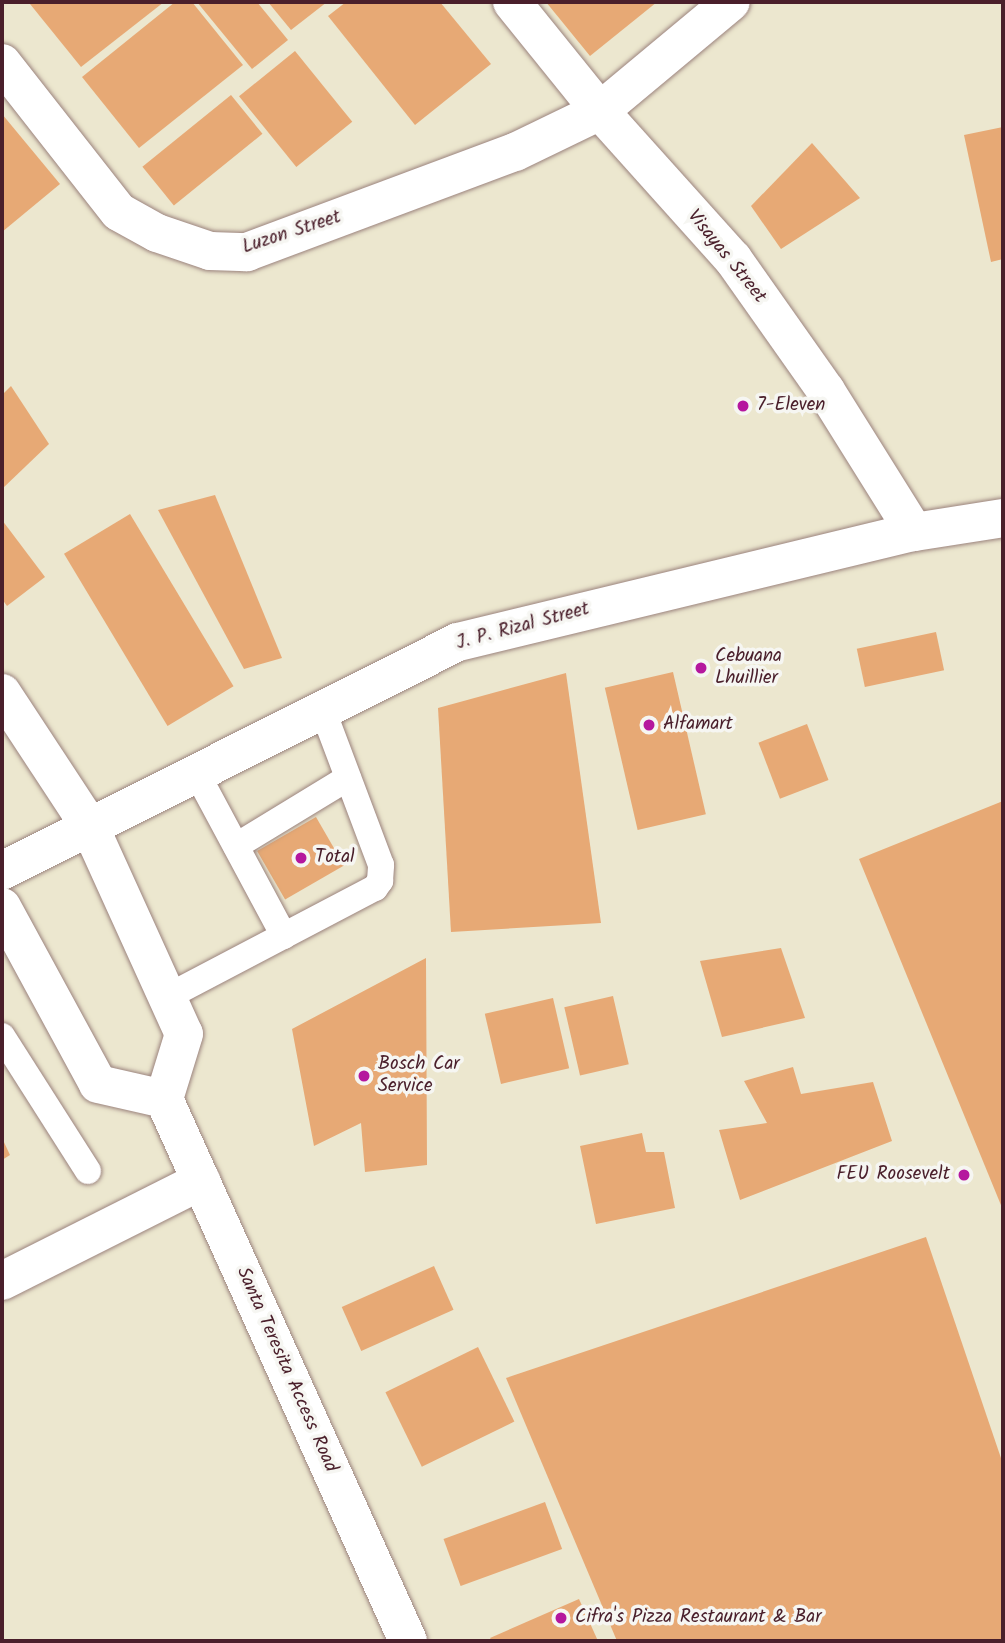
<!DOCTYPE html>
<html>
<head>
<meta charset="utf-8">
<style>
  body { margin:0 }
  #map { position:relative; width:1005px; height:1643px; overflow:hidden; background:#ece7cf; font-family:Kalam,sans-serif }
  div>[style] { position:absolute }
  .building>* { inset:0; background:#e7a975; transform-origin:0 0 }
  .roads { filter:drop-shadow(0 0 2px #9b837d) drop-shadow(0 0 2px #9b837d) }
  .service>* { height:26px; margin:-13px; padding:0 13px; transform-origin:13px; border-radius:13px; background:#fff }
  .minor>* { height:38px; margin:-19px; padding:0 19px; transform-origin:19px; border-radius:19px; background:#fff }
  .primary>* { height:38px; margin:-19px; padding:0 19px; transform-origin:19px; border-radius:19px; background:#fff }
  .dots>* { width:19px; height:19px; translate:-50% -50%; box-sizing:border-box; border:4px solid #f6f6f2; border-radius:50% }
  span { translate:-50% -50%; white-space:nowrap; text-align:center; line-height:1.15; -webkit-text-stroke:7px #f6f6f2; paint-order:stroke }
  .street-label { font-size:19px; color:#4a1f2b }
  .poi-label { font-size:19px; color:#4a1f2b }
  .left { translate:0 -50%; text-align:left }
  .right { translate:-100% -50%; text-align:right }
  .frame { position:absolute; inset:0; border:4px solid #4a1f2b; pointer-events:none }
</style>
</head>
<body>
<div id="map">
  <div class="building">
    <i style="clip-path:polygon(33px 2px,164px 2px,81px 67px,30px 4px)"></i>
    <i style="clip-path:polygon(175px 2px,192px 2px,243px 65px,139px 148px,82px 77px)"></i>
    <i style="clip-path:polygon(197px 2px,257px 2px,288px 40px,252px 69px)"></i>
    <i style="clip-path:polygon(268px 2px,327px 2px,291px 30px)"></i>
    <i style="clip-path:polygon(346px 2px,440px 2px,491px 64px,415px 125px,328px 16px)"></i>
    <i style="clip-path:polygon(546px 2px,657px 2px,590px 56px)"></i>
    <i style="left:295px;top:51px;width:91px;height:72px;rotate:51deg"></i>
    <i style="left:231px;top:95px;width:50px;height:114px;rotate:51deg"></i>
    <i style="clip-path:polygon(2px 114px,60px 184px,2px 232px)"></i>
    <i style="clip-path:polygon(1003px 127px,1003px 259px,991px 262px,964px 135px)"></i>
    <i style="clip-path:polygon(812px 143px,860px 198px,781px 249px,751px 206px)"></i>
    <i style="clip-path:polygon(11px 386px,49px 444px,2px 489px,2px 395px)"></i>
    <i style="clip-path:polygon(215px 495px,282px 658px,244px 669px,158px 510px)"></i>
    <i style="left:130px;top:514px;width:201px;height:77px;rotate:59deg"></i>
    <i style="clip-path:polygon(2px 520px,45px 577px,7px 606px,2px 599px)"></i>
    <i style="left:936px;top:632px;width:39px;height:81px;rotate:78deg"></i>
    <i style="left:673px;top:672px;width:146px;height:70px;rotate:77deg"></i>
    <i style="clip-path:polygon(566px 673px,601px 923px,451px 932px,438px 708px)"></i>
    <i style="left:807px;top:724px;width:60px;height:52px;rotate:69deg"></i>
    <i style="clip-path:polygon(1003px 801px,1003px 1210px,859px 859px)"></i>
    <i style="left:316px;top:817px;width:56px;height:68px;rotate:60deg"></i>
    <i style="clip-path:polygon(781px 948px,805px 1018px,722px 1037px,700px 961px)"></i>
    <i style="clip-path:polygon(426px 958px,427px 1165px,365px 1172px,361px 1123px,314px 1146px,292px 1029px)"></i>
    <i style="left:613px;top:996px;width:70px;height:50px;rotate:77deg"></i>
    <i style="left:553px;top:998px;width:72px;height:70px;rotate:77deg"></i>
    <i style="clip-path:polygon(793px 1067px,801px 1094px,873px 1082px,892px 1141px,740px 1200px,719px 1130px,767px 1123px,744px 1081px)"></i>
    <i style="clip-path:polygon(642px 1133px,646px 1152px,664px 1152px,675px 1208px,596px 1224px,580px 1146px)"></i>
    <i style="clip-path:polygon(2px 1138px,10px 1155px,2px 1160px)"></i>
    <i style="clip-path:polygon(926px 1237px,1003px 1464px,1003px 1641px,617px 1641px,506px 1378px)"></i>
    <i style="left:434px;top:1266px;width:48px;height:101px;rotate:66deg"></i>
    <i style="left:478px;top:1347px;width:83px;height:103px;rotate:64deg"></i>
    <i style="left:545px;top:1502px;width:50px;height:108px;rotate:70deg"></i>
    <i style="clip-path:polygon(579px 1599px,598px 1641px,492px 1641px,490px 1638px)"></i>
  </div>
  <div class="roads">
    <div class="service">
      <i style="left:196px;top:772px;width:186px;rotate:61.8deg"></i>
      <i style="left:236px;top:846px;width:131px;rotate:-31.3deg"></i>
      <i style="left:167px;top:997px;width:235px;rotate:-27.7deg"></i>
      <i style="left:375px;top:888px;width:9px;rotate:-54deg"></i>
      <i style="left:380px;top:881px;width:16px;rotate:-86deg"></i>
      <i style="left:381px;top:865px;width:168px;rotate:-110.6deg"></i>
      <i style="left:2px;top:1036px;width:160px;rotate:57.5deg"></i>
    </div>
    <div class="minor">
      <i style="left:512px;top:2px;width:140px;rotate:51.1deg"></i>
      <i style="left:600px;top:111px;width:199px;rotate:48.1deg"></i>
      <i style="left:733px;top:259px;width:161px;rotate:54.8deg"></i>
      <i style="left:826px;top:391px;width:166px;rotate:58deg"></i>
      <i style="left:2px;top:63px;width:189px;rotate:51.9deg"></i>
      <i style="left:119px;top:212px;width:43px;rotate:28.9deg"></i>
      <i style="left:157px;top:233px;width:56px;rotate:18.8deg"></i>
      <i style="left:210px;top:251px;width:37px;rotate:2deg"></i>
      <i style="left:247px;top:252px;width:286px;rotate:-20.5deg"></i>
      <i style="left:515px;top:152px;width:94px;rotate:-25.8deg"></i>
      <i style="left:600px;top:111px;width:170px;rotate:-39.8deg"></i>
      <i style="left:2px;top:693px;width:160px;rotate:56.7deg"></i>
      <i style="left:90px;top:827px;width:227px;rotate:65.6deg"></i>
      <i style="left:184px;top:1034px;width:68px;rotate:107.1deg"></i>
      <i style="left:164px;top:1099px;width:594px;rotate:65.76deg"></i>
      <i style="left:2px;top:907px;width:201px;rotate:61.5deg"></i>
      <i style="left:98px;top:1084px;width:68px;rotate:12.8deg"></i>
      <i style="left:2px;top:1281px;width:223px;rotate:-26.7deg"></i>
    </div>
    <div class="primary">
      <i style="left:2px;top:871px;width:510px;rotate:-26.67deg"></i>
      <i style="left:458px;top:642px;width:469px;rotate:-13.6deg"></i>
      <i style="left:914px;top:532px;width:90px;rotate:-8.9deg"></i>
    </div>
  </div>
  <div class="dots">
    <i style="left:743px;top:406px;background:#b5179e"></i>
    <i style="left:701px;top:668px;background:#b5179e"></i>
    <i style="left:649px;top:725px;background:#b5179e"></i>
    <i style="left:301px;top:858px;background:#b5179e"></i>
    <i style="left:364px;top:1076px;background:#b5179e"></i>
    <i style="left:964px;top:1175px;background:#b5179e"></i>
    <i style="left:561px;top:1618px;background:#b5179e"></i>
  </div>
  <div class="street-label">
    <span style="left:292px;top:233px;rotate:-18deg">Luzon Street</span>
    <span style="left:726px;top:257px;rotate:51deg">Visayas Street</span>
    <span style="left:523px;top:627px;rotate:-15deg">J. P. Rizal Street</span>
    <span style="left:286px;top:1370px;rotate:66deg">Santa Teresita Access Road</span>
  </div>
  <div class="poi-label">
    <span class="left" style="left:757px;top:406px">7-Eleven</span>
    <span class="left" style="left:715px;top:668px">Cebuana<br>Lhuillier</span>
    <span class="left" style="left:663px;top:725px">Alfamart</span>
    <span class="left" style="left:315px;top:858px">Total</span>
    <span class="left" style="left:378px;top:1076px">Bosch Car<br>Service</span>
    <span class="right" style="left:950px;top:1175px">FEU Roosevelt</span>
    <span class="left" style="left:575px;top:1618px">Cifra's Pizza Restaurant &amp; Bar</span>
  </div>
  <div class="frame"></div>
</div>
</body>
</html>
